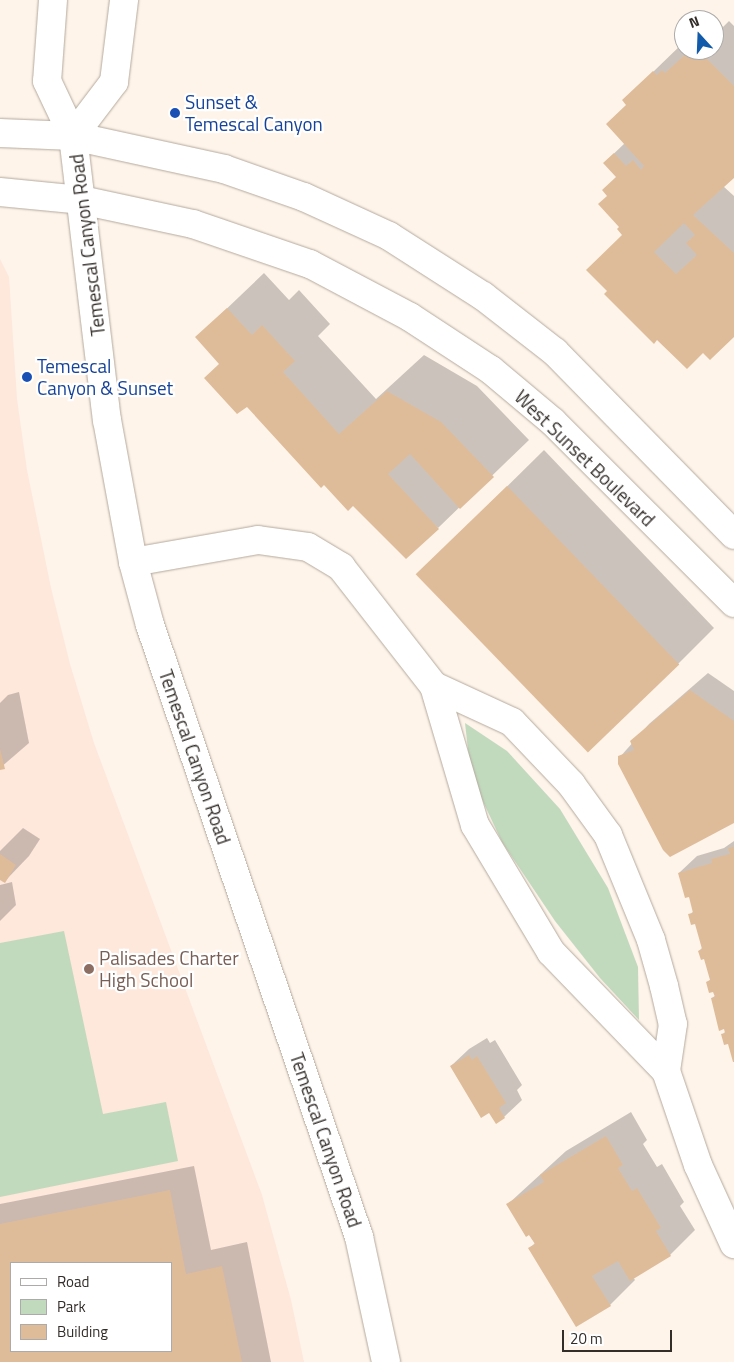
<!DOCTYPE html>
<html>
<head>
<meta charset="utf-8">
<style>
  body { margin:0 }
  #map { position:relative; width:734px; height:1362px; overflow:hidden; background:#fef4ea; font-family:"Titillium Web",sans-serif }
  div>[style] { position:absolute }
  .education>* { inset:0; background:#fee7db }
  .green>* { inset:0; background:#c1dabe }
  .shadow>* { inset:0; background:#0003 }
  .building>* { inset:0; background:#dfbc99; transform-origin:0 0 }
  .roads { filter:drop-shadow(0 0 1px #b5a99d) drop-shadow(0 0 1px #b5a99d) }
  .street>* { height:28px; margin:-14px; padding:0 14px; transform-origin:14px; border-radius:14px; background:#fff }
  .secondary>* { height:28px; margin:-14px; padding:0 14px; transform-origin:14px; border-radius:14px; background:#fff }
  .dots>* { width:14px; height:14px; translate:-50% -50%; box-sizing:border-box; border:2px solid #fff; border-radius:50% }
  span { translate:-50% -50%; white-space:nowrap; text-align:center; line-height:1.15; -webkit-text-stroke:4.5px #fff; paint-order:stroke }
  .transit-label { font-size:19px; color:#164399 }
  .left { translate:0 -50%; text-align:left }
  .street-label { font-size:19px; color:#322d29 }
  .education-label { font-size:19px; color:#785e54 }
  .legend { position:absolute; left:10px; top:1262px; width:162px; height:90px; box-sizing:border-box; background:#fff; border:1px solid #adaba9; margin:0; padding:6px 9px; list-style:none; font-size:15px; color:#322d29 }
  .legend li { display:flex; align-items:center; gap:10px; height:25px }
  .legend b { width:25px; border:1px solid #adaba9 }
  .north { position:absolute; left:674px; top:10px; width:50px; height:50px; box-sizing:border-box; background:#fff; border:1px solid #adaba9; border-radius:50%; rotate:340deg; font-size:14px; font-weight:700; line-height:20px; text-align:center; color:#322d29 }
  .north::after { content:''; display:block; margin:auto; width:18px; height:22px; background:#125aaa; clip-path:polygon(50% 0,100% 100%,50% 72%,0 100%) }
  .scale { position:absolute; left:562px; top:1330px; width:110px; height:22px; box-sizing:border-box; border:2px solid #322d29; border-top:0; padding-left:6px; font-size:15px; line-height:18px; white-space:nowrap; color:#322d29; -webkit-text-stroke:4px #fff; paint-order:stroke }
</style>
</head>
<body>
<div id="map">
  <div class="education">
    <i style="clip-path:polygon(evenodd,0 259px,9px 277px,17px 399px,27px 470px,51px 588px,70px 664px,94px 743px,262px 1195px,291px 1300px,304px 1362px,0 1362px,0 259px,11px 1263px,171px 1263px,171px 1351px,11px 1351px,11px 1263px)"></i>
  </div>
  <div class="green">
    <i style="clip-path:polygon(465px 723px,507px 751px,560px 809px,608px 888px,638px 967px,639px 1020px,600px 978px,555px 921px,502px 842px,471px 776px)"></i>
    <i style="clip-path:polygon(64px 931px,103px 1114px,166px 1102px,178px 1161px,0 1197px,0 943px)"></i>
  </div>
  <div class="shadow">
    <i style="clip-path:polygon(729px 21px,734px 26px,734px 176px,723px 186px,734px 196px,734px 335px,703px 351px,609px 291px,624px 235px,608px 195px,617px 176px,604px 163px,625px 143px,628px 104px,624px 100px,684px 42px,684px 50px,714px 50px,714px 27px,719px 22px,723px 27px)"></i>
    <i style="clip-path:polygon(264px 273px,289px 300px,299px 290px,330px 324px,318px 336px,376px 399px,424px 355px,477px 386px,529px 440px,438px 528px,220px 363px,197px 337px)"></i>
    <i style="clip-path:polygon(544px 450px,714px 628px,678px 664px,418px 574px)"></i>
    <i style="clip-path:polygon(708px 673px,734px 691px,734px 821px,620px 757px,649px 724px)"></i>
    <i style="clip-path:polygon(19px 692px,29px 743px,0 768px,0 703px,8px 695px)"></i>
    <i style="clip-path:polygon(23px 828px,40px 839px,29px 856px,5px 881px,0 879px,0 851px)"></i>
    <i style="clip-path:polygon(734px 841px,734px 1060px,729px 1042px,723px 1034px,726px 1031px,712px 998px,716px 995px,708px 982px,711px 979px,705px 958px,699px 951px,703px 947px,696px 923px,689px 915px,694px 911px,689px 895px,679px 873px,697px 856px,724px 848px)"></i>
    <i style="clip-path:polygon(12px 882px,16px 905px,0 921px,0 885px)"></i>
    <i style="clip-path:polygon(487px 1038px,490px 1043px,495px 1040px,522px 1085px,517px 1090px,522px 1100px,504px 1117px,490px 1111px,451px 1066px,469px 1049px)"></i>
    <i style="clip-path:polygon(631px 1112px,647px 1140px,643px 1144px,657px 1167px,662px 1164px,684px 1202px,680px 1206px,695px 1230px,670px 1255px,633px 1277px,635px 1280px,610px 1305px,530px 1248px,535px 1243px,508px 1204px,566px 1151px)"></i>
    <i style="clip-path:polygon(evenodd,194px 1166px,211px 1250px,247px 1242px,271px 1362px,0 1362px,0 1204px,194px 1166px,11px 1263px,171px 1263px,171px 1351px,11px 1351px,11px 1263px)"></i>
  </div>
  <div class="building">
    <i style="clip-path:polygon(evenodd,698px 50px,734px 86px,734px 178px,693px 215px,734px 253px,734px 337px,710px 360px,703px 353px,687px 369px,657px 340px,654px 344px,604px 294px,607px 291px,586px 270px,622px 235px,617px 229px,619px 227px,598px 204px,607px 196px,602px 190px,616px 177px,603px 163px,614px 153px,626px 166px,633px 160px,641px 170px,644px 166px,606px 124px,626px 105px,622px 100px,653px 71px,657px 75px,662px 70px,665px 73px,688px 52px,693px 56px,698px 50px,684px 223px,695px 235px,686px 243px,697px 255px,676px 274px,654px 252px,684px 223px)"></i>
    <i style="clip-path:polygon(227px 308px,252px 335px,262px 325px,295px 361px,283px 372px,339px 434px,387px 391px,441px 422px,494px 477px,460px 509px,410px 454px,388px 474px,439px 529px,406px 559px,353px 506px,348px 511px,324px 485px,321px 488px,247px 407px,237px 414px,204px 378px,219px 364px,195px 337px)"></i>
    <i style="left:507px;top:486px;width:248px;height:127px;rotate:46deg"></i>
    <i style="clip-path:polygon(690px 690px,734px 721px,734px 823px,670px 857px,663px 850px,618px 764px,618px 756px,634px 750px,630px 741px)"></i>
    <i style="clip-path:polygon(0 749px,5px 769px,0 770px)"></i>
    <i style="clip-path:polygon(734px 847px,734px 1062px,733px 1062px,728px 1044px,724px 1045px,721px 1034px,725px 1033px,724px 1029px,719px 1031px,711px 998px,715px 997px,713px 992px,709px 993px,706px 982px,710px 980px,704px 959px,701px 960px,698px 951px,702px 949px,695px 924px,691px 925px,688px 914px,693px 913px,689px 897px,685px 898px,678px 873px,712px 863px,711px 859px,730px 854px,728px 848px)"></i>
    <i style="clip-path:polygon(0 854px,16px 865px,5px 883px,0 880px)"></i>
    <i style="clip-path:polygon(469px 1055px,472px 1060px,477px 1056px,506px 1103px,499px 1108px,505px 1118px,496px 1124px,489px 1113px,481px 1118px,450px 1066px)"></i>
    <i style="clip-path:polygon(606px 1136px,623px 1165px,618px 1168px,632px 1191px,637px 1188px,661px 1228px,656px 1231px,671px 1256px,630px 1281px,618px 1261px,592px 1276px,611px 1306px,576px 1327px,528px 1248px,535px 1244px,529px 1235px,526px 1237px,506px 1204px,544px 1182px,540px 1175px)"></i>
    <i style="clip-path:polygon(evenodd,170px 1190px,186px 1274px,222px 1266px,242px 1362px,0 1362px,0 1224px,170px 1190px,11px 1263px,171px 1263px,171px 1351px,11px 1351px,11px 1263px)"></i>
  </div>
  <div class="roads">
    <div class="street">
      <i style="left:53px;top:0;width:81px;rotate:94.2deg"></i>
      <i style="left:47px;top:81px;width:61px;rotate:64.7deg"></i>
      <i style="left:73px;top:136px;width:68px;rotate:-52.8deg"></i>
      <i style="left:114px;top:82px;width:83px;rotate:-83deg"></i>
      <i style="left:133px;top:562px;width:127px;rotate:-10deg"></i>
      <i style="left:258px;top:540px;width:50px;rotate:8deg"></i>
      <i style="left:308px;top:547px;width:39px;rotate:31deg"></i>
      <i style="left:341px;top:567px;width:151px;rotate:52deg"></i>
      <i style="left:434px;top:686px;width:145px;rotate:73.6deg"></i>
      <i style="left:475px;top:825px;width:148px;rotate:59.1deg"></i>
      <i style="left:551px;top:952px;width:165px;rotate:46deg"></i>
      <i style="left:666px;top:1071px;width:99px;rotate:71.2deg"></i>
      <i style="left:698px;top:1165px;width:87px;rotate:65.5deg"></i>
      <i style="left:434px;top:686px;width:86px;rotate:24.8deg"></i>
      <i style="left:512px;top:722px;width:86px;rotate:46.4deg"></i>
      <i style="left:571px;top:784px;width:63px;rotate:54deg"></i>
      <i style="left:608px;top:835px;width:113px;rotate:67.7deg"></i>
      <i style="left:651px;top:940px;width:48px;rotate:74.2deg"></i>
      <i style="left:664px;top:986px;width:39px;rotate:77deg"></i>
      <i style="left:673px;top:1024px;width:48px;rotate:98.5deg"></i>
    </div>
    <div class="secondary">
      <i style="left:0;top:133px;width:73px;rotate:2.4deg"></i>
      <i style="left:73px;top:136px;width:155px;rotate:12.3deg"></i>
      <i style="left:224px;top:169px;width:85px;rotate:19.3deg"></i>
      <i style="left:304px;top:197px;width:94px;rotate:24.6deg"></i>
      <i style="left:389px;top:236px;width:112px;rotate:32.6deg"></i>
      <i style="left:483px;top:296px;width:91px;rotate:37.9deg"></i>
      <i style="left:555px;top:352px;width:256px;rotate:45.6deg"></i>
      <i style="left:73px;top:136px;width:286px;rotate:83.2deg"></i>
      <i style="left:107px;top:420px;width:144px;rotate:79.6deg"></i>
      <i style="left:133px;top:562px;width:65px;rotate:74.9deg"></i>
      <i style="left:150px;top:625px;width:647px;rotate:71.14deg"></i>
      <i style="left:359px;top:1237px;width:128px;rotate:77.8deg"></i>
      <i style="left:0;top:192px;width:81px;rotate:5.6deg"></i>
      <i style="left:81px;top:200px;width:115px;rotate:12.1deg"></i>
      <i style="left:193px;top:224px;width:124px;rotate:18.9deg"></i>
      <i style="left:310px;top:264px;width:113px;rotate:27.9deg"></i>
      <i style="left:410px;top:317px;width:97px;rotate:33.2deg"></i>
      <i style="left:491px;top:370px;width:81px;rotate:40deg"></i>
      <i style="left:553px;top:422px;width:256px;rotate:45deg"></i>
    </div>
  </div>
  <div class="dots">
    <i style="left:175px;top:113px;background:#1a4fb4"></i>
    <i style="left:27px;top:377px;background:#1a4fb4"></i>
    <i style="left:89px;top:969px;background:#8d6e63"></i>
  </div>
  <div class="transit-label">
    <span class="left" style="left:185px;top:113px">Sunset &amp;<br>Temescal Canyon</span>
    <span class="left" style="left:37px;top:377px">Temescal<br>Canyon &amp; Sunset</span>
  </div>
  <div class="street-label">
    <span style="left:87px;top:245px;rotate:-97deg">Temescal Canyon Road</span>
    <span style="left:585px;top:458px;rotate:44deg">West Sunset Boulevard</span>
    <span style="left:195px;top:757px;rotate:71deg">Temescal Canyon Road</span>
    <span style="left:326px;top:1140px;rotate:71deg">Temescal Canyon Road</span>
  </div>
  <div class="education-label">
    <span class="left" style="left:99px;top:969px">Palisades Charter<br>High School</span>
  </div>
  <ul class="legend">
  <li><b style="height:6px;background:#fff"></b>Road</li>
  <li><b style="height:14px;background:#c1dabe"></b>Park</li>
  <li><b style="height:14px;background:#dfbc99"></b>Building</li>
  </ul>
  <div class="north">N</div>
  <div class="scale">20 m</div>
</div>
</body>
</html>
